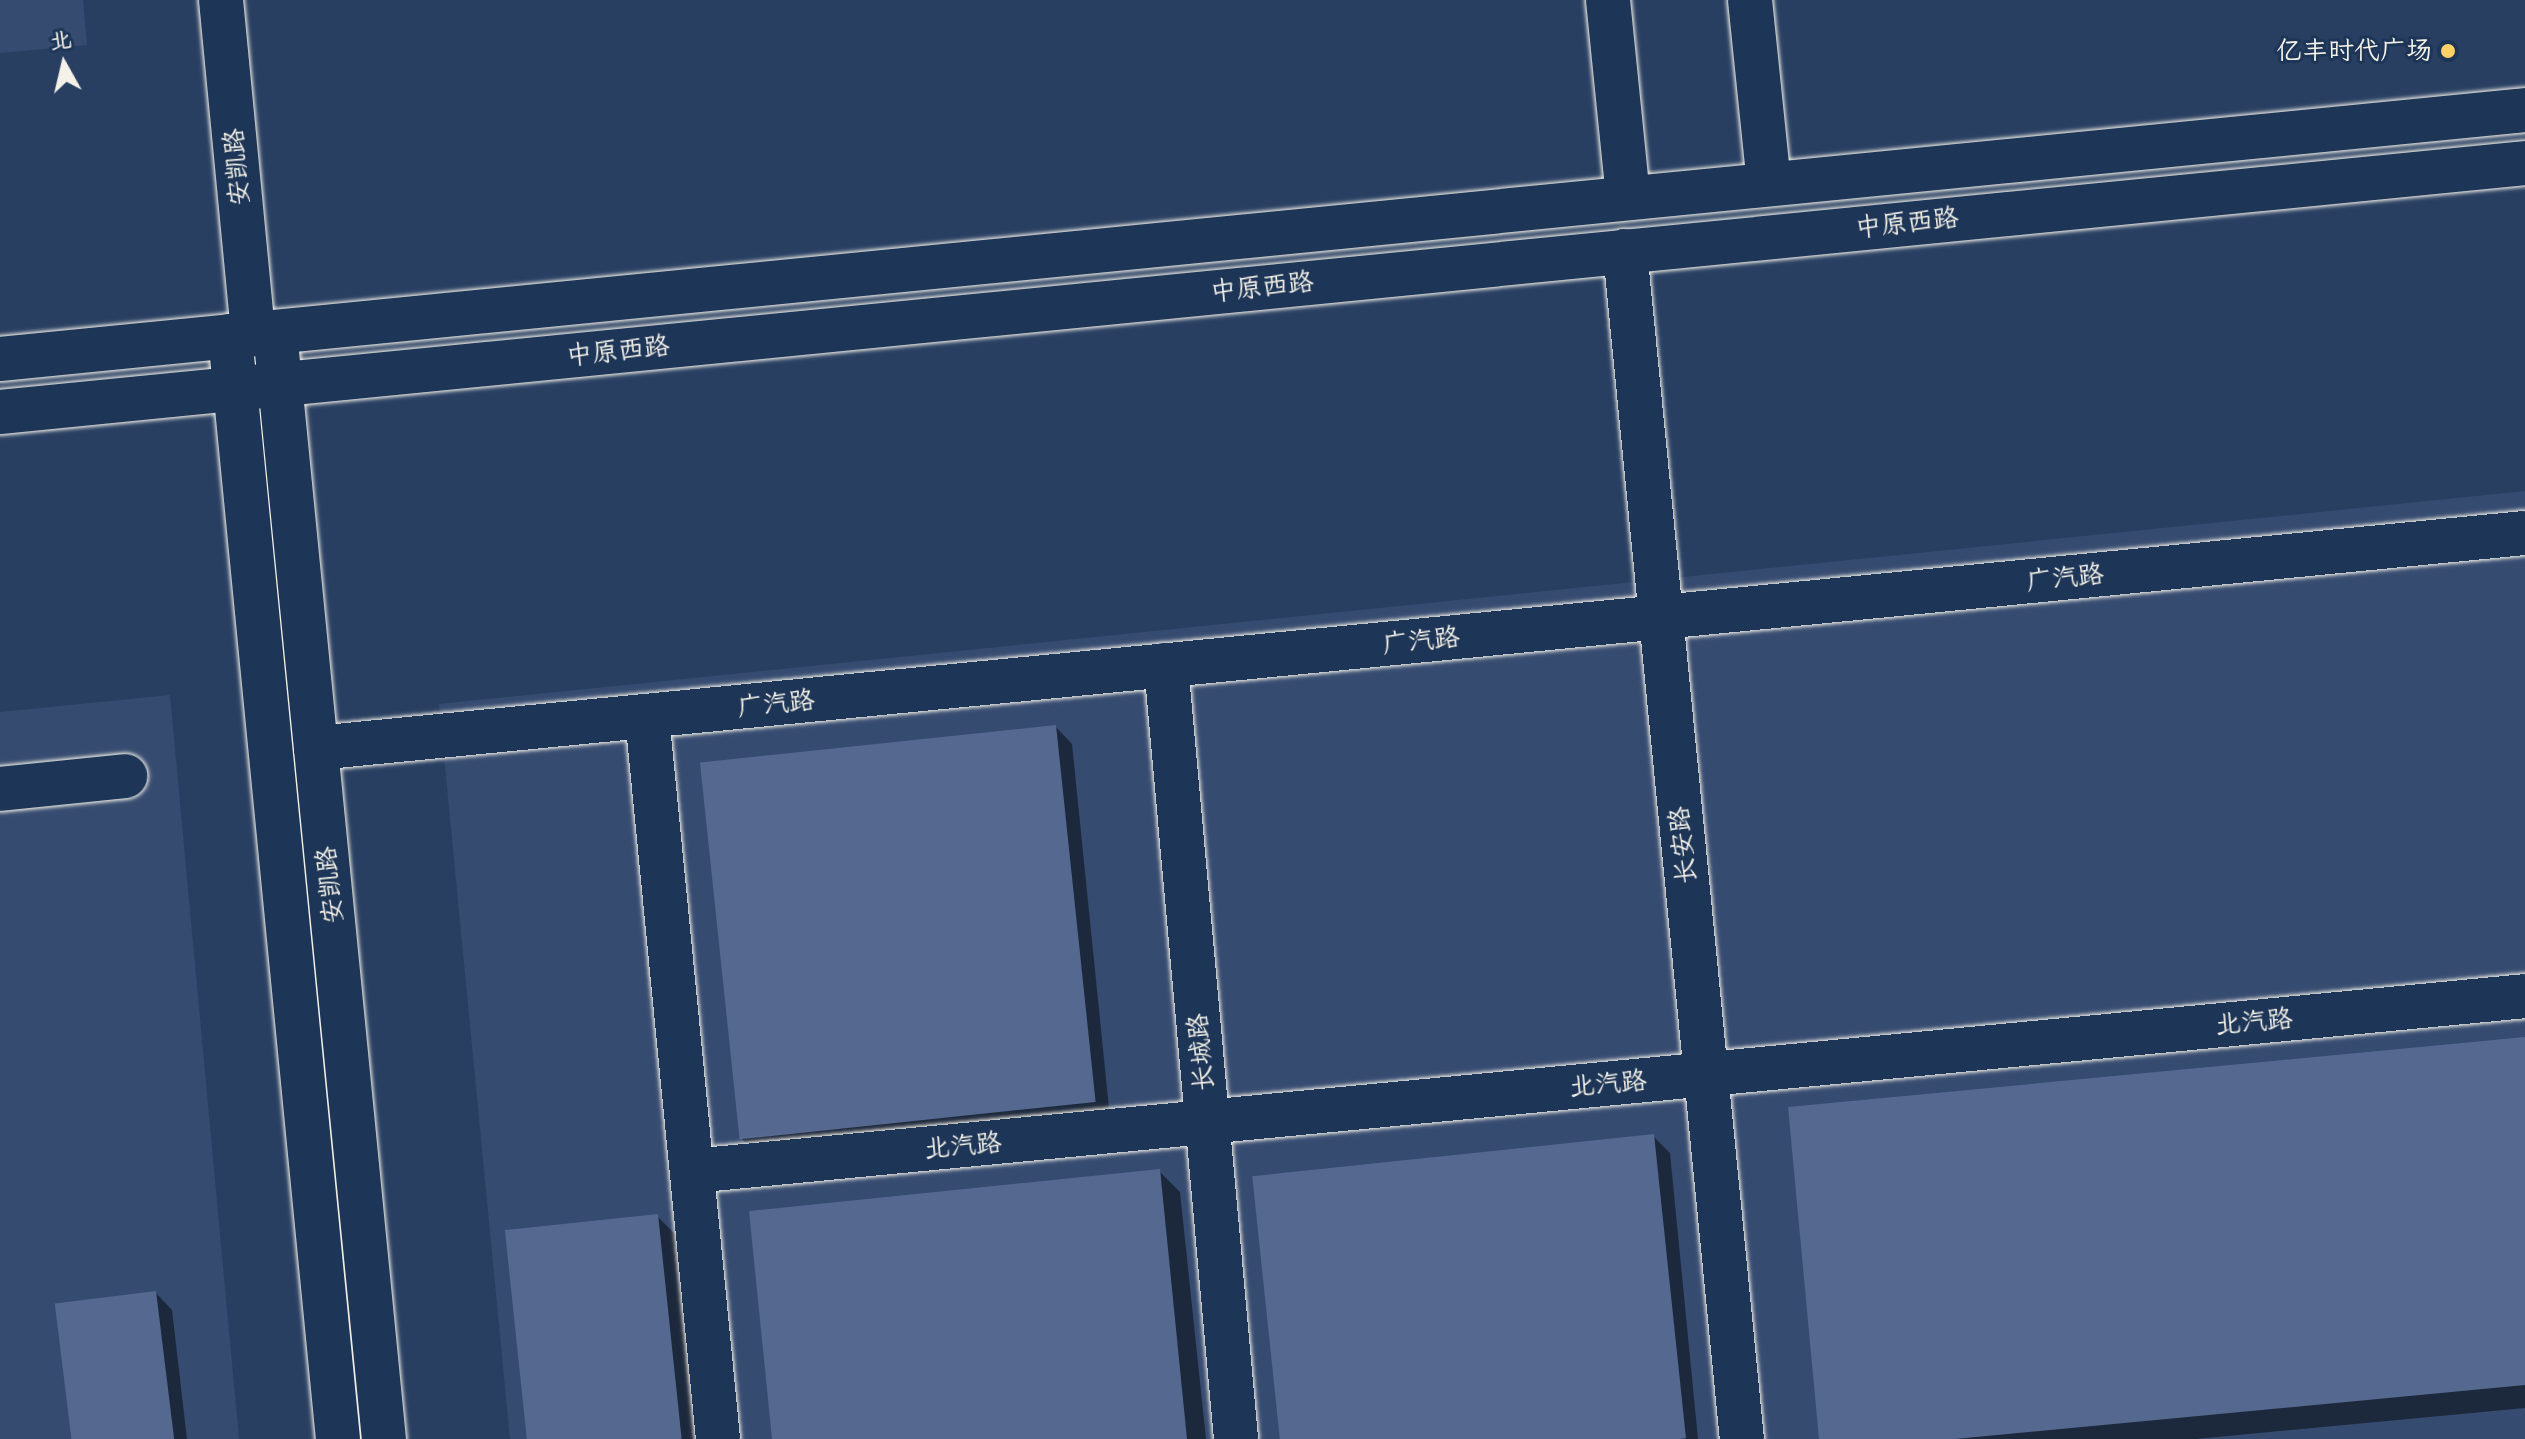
<!DOCTYPE html>
<html>
<head>
<meta charset="utf-8">
<style>
  body { margin:0 }
  #map { position:relative; width:2525px; height:1439px; overflow:hidden; background:#283f62; font-family:Sriracha,"LXGW WenKai TC",sans-serif }
  div>[style] { position:absolute }
  .built>* { inset:0; background:#364b70 }
  .shadow>* { inset:0; background:#0007 }
  .building>* { inset:0; background:#55688f; transform-origin:0 0 }
  .roads { filter:drop-shadow(0 0 2px #f4f1e8) drop-shadow(0 0 2px #f4f1e8) }
  .minor>* { height:44px; margin:-22px; padding:0 22px; transform-origin:22px; border-radius:22px; background:#1d3557 }
  .major>* { height:44px; margin:-22px; padding:0 22px; transform-origin:22px; border-radius:22px; background:#1d3557 }
  .dots>* { width:22px; height:22px; translate:-50% -50%; box-sizing:border-box; border:4px solid #1d3557; border-radius:50% }
  span { translate:-50% -50%; white-space:nowrap; text-align:center; line-height:1.15; -webkit-text-stroke:6px #1d3557; paint-order:stroke }
  .poi-label { font-size:26px; color:#f4f1e8 }
  .right { translate:-100% -50%; text-align:right }
  .street-label { font-size:26px; color:#f4f1e8 }
  .north { position:absolute; left:24px; top:24px; width:80px; height:80px; -webkit-text-stroke:6px #1d3557; paint-order:stroke; rotate:352deg; font-size:22px; font-weight:700; line-height:32px; text-align:center; color:#f4f1e8 }
  .north::after { content:''; display:block; margin:auto; width:28px; height:36px; background:#f4f1e8; clip-path:polygon(50% 0,100% 100%,50% 72%,0 100%) }
</style>
</head>
<body>
<div id="map">
  <div class="built">
    <i style="clip-path:polygon(0 0,83px 0,87px 45px,0 53px)"></i>
    <i style="clip-path:polygon(2525px 491px,2525px 1439px,510px 1439px,439px 704px)"></i>
    <i style="clip-path:polygon(170px 695px,239px 1439px,0 1439px,0 712px)"></i>
  </div>
  <div class="shadow">
    <i style="clip-path:polygon(1056px 727px,1072px 744px,1110px 1118px,756px 1153px,740px 1137px)"></i>
    <i style="clip-path:polygon(2525px 1039px,2525px 1408px,2196px 1439px,1821px 1439px)"></i>
    <i style="clip-path:polygon(1653px 1136px,1670px 1153px,1698px 1439px,1281px 1439px)"></i>
    <i style="clip-path:polygon(1159px 1171px,1180px 1192px,1206px 1439px,774px 1439px)"></i>
    <i style="clip-path:polygon(657px 1216px,679px 1238px,699px 1439px,528px 1439px)"></i>
    <i style="clip-path:polygon(156px 1293px,172px 1310px,187px 1439px,72px 1439px)"></i>
  </div>
  <div class="building">
    <i style="left:1056px;top:725px;width:379px;height:358px;rotate:84deg"></i>
    <i style="clip-path:polygon(2525px 1037px,2525px 1385px,1955px 1439px,1819px 1439px,1788px 1107px)"></i>
    <i style="left:1654px;top:1134px;width:306px;height:404px;rotate:84deg"></i>
    <i style="clip-path:polygon(1160px 1169px,1187px 1439px,772px 1439px,749px 1211px)"></i>
    <i style="left:658px;top:1214px;width:226px;height:154px;rotate:84deg"></i>
    <i style="left:156px;top:1291px;width:149px;height:102px;rotate:83deg"></i>
  </div>
  <div class="roads">
    <div class="minor">
      <i style="left:221px;top:0;width:336px;rotate:84.5deg"></i>
      <i style="left:1608px;top:0;width:198px;rotate:84.2deg"></i>
      <i style="left:1750px;top:0;width:184px;rotate:84.1deg"></i>
      <i style="left:1625px;top:251px;width:1194px;rotate:84.38deg"></i>
      <i style="left:275px;top:332px;width:1112px;rotate:84.38deg"></i>
      <i style="left:230px;top:336px;width:1108px;rotate:84.41deg"></i>
      <i style="left:1166px;top:665px;width:777px;rotate:84.83deg"></i>
      <i style="left:647px;top:716px;width:726px;rotate:84.39deg"></i>
      <i style="left:316px;top:748px;width:2219px;rotate:-5.56deg"></i>
      <i style="left:0;top:789px;width:126px;rotate:-5.9deg"></i>
      <i style="left:692px;top:1171px;width:1841px;rotate:-5.45deg"></i>
    </div>
    <div class="major">
      <i style="left:0;top:359px;width:2537px;rotate:-5.63deg"></i>
      <i style="left:0;top:412px;width:2537px;rotate:-5.63deg"></i>
    </div>
  </div>
  <div class="dots">
    <i style="left:2448px;top:51px;background:#ffd166"></i>
  </div>
  <div class="poi-label">
    <span class="right" style="left:2432px;top:51px">亿丰时代广场</span>
  </div>
  <div class="street-label">
    <span style="left:237px;top:167px;rotate:-95deg">安凯路</span>
    <span style="left:1907px;top:223px;rotate:-6deg">中原西路</span>
    <span style="left:1262px;top:287px;rotate:-6deg">中原西路</span>
    <span style="left:618px;top:351px;rotate:-6deg">中原西路</span>
    <span style="left:2065px;top:578px;rotate:-6deg">广汽路</span>
    <span style="left:1421px;top:641px;rotate:-6deg">广汽路</span>
    <span style="left:776px;top:704px;rotate:-6deg">广汽路</span>
    <span style="left:1683px;top:845px;rotate:-96deg">长安路</span>
    <span style="left:330px;top:885px;rotate:-96deg">安凯路</span>
    <span style="left:2254px;top:1022px;rotate:-5deg">北汽路</span>
    <span style="left:1201px;top:1052px;rotate:-95deg">长城路</span>
    <span style="left:1608px;top:1084px;rotate:-5deg">北汽路</span>
    <span style="left:963px;top:1146px;rotate:-5deg">北汽路</span>
  </div>
  <div class="north">北</div>
</div>
</body>
</html>
